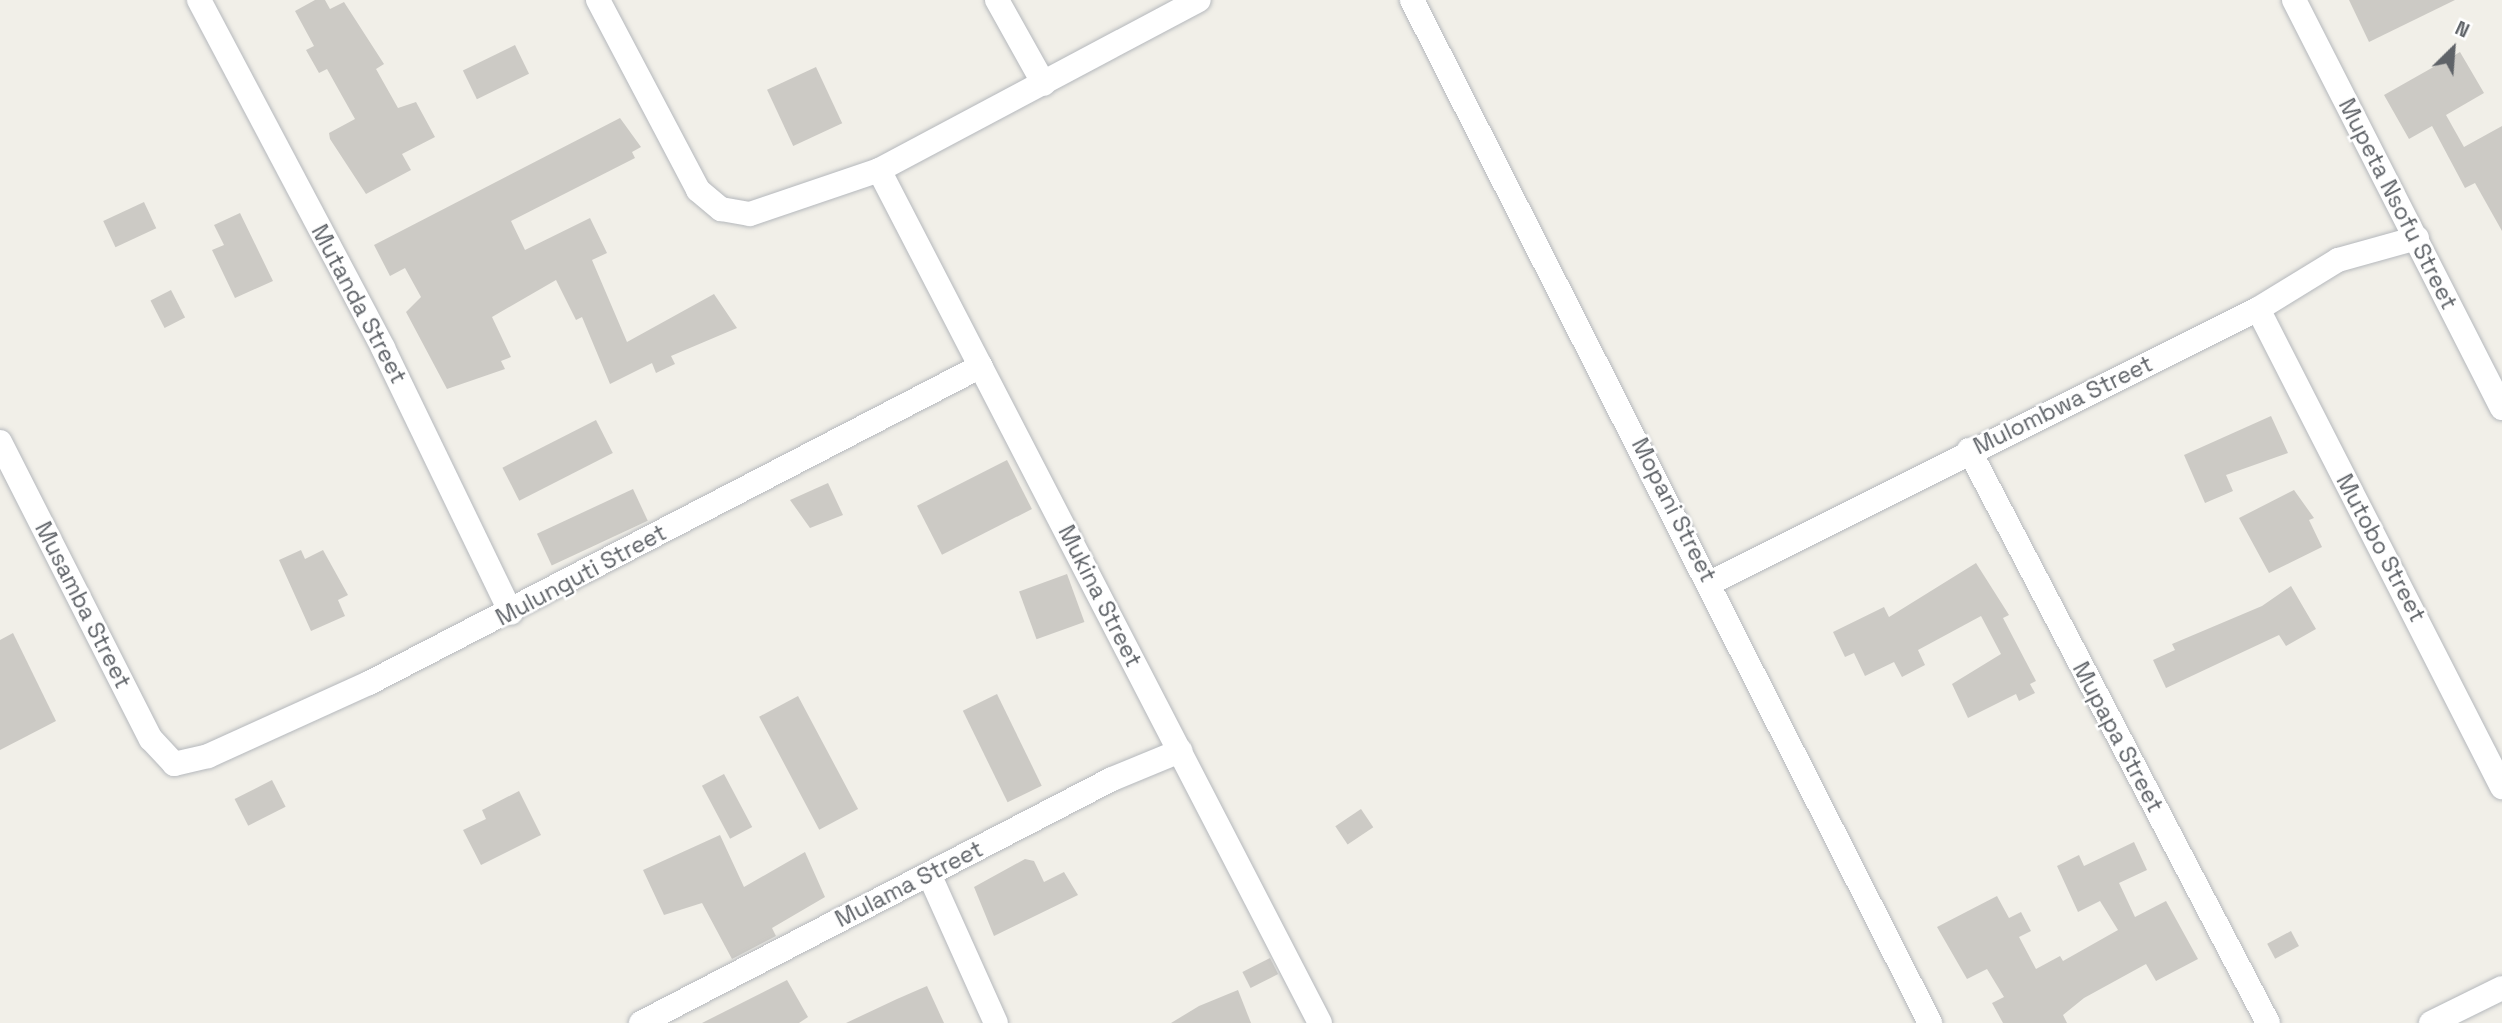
<!DOCTYPE html>
<html>
<head>
<meta charset="utf-8">
<style>
  body { margin:0 }
  #map { position:relative; width:2502px; height:1023px; overflow:hidden; background:#f1efe8; font-family:"Space Grotesk",sans-serif }
  div>[style] { position:absolute }
  .building>* { inset:0; background:#cccac5; transform-origin:0 0 }
  .roads { filter:drop-shadow(0 0 2px #b5b8bc) drop-shadow(0 0 2px #b5b8bc) }
  .minor>* { height:24px; margin:-12px; padding:0 12px; transform-origin:12px; border-radius:12px; background:#fff }
  span { translate:-50% -50%; white-space:nowrap; text-align:center; line-height:1.15; -webkit-text-stroke:5px #fff; paint-order:stroke }
  .street-label { font-size:23px; color:#5f6368 }
  .north { position:absolute; left:2418px; top:14px; width:70px; height:70px; -webkit-text-stroke:5px #fff; paint-order:stroke; rotate:25deg; font-size:19px; font-weight:700; line-height:28px; text-align:center; color:#5f6368 }
  .north::after { content:''; display:block; margin:auto; width:24px; height:32px; background:#5f6368; clip-path:polygon(50% 0,100% 100%,50% 72%,0 100%) }
</style>
</head>
<body>
<div id="map">
  <div class="building">
    <i style="clip-path:polygon(315px 0,325px 0,330px 9px,344px 2px,384px 64px,376px 69px,398px 108px,416px 102px,435px 137px,402px 154px,411px 170px,366px 194px,330px 139px,329px 133px,355px 119px,327px 69px,319px 73px,306px 50px,314px 46px,295px 11px)"></i>
    <i style="clip-path:polygon(2349px 0,2455px 0,2369px 42px)"></i>
    <i style="left:515px;top:45px;width:32px;height:58px;rotate:64deg"></i>
    <i style="clip-path:polygon(2460px 52px,2484px 93px,2446px 115px,2464px 147px,2502px 126px,2502px 231px,2475px 183px,2465px 188px,2432px 126px,2409px 139px,2384px 95px)"></i>
    <i style="left:816px;top:67px;width:62px;height:54px;rotate:65deg"></i>
    <i style="clip-path:polygon(620px 118px,641px 147px,632px 152px,635px 158px,511px 221px,525px 250px,590px 218px,607px 253px,592px 260px,627px 342px,714px 294px,737px 328px,671px 356px,675px 364px,656px 373px,652px 363px,610px 384px,582px 317px,576px 320px,556px 280px,492px 317px,511px 357px,501px 361px,505px 369px,447px 389px,406px 312px,421px 297px,405px 268px,390px 276px,374px 245px)"></i>
    <i style="left:144px;top:202px;width:29px;height:45px;rotate:65deg"></i>
    <i style="clip-path:polygon(240px 213px,273px 281px,235px 298px,212px 250px,224px 245px,214px 225px)"></i>
    <i style="left:171px;top:290px;width:31px;height:23px;rotate:63deg"></i>
    <i style="clip-path:polygon(2271px 416px,2288px 453px,2226px 475px,2233px 491px,2205px 503px,2184px 455px)"></i>
    <i style="left:596px;top:420px;width:37px;height:105px;rotate:63deg"></i>
    <i style="left:1007px;top:460px;width:55px;height:101px;rotate:63deg"></i>
    <i style="clip-path:polygon(828px 483px,843px 515px,810px 528px,790px 500px)"></i>
    <i style="left:633px;top:489px;width:35px;height:106px;rotate:65deg"></i>
    <i style="clip-path:polygon(2294px 490px,2314px 518px,2309px 520px,2322px 547px,2269px 573px,2239px 518px)"></i>
    <i style="clip-path:polygon(301px 550px,305px 559px,323px 550px,348px 595px,338px 600px,345px 616px,311px 631px,279px 560px)"></i>
    <i style="clip-path:polygon(1976px 563px,2009px 615px,2003px 618px,2036px 681px,2030px 684px,2035px 693px,2019px 701px,2016px 694px,1968px 718px,1952px 684px,2001px 654px,1981px 616px,1918px 650px,1925px 665px,1902px 677px,1894px 662px,1865px 676px,1854px 653px,1845px 657px,1833px 632px,1884px 607px,1889px 617px)"></i>
    <i style="left:1067px;top:574px;width:51px;height:51px;rotate:70deg"></i>
    <i style="clip-path:polygon(2291px 586px,2316px 629px,2286px 646px,2279px 635px,2166px 688px,2153px 660px,2175px 650px,2172px 644px,2262px 606px)"></i>
    <i style="clip-path:polygon(13px 633px,56px 721px,0 750px,0 640px)"></i>
    <i style="left:997px;top:694px;width:102px;height:38px;rotate:64deg"></i>
    <i style="left:798px;top:696px;width:128px;height:44px;rotate:62deg"></i>
    <i style="left:724px;top:774px;width:60px;height:25px;rotate:62deg"></i>
    <i style="left:272px;top:780px;width:30px;height:42px;rotate:63deg"></i>
    <i style="clip-path:polygon(519px 791px,541px 835px,481px 865px,463px 830px,486px 819px,482px 810px)"></i>
    <i style="left:1361px;top:809px;width:22px;height:31px;rotate:56deg"></i>
    <i style="clip-path:polygon(720px 835px,744px 887px,805px 852px,825px 897px,772px 928px,776px 936px,732px 959px,702px 903px,664px 915px,643px 870px)"></i>
    <i style="clip-path:polygon(2134px 842px,2147px 870px,2119px 883px,2135px 917px,2166px 901px,2198px 959px,2156px 981px,2146px 964px,2084px 998px,2063px 1015px,2067px 1023px,2003px 1023px,1992px 1003px,2004px 997px,1987px 969px,1967px 979px,1937px 927px,1997px 896px,2009px 918px,2021px 912px,2031px 931px,2019px 937px,2036px 969px,2060px 956px,2063px 961px,2118px 930px,2100px 901px,2078px 912px,2057px 866px,2079px 855px,2084px 866px)"></i>
    <i style="clip-path:polygon(1025px 859px,1034px 861px,1044px 882px,1064px 872px,1078px 895px,994px 936px,974px 887px)"></i>
    <i style="left:2291px;top:931px;width:17px;height:27px;rotate:62deg"></i>
    <i style="left:1270px;top:958px;width:18px;height:31px;rotate:63deg"></i>
    <i style="clip-path:polygon(787px 980px,808px 1017px,799px 1023px,702px 1023px)"></i>
    <i style="clip-path:polygon(927px 986px,944px 1023px,846px 1023px,897px 999px)"></i>
    <i style="clip-path:polygon(1238px 990px,1251px 1023px,1171px 1023px,1199px 1006px)"></i>
  </div>
  <div class="roads">
    <div class="minor">
      <i style="left:199px;top:0;width:394px;rotate:62.1deg"></i>
      <i style="left:383px;top:348px;width:294px;rotate:64.2deg"></i>
      <i style="left:598px;top:0;width:215px;rotate:62.2deg"></i>
      <i style="left:698px;top:190px;width:30px;rotate:40deg"></i>
      <i style="left:721px;top:209px;width:29px;rotate:10deg"></i>
      <i style="left:750px;top:214px;width:136px;rotate:-18.8deg"></i>
      <i style="left:879px;top:170px;width:362px;rotate:-28deg"></i>
      <i style="left:997px;top:0;width:96px;rotate:60.8deg"></i>
      <i style="left:1412px;top:0;width:1147px;rotate:63.14deg"></i>
      <i style="left:2294px;top:0;width:458px;rotate:63deg"></i>
      <i style="left:879px;top:170px;width:960px;rotate:62.66deg"></i>
      <i style="left:2258px;top:309px;width:537px;rotate:62.96deg"></i>
      <i style="left:0;top:442px;width:333px;rotate:63.1deg"></i>
      <i style="left:151px;top:739px;width:34px;rotate:47deg"></i>
      <i style="left:174px;top:764px;width:35px;rotate:-13deg"></i>
      <i style="left:208px;top:756px;width:177px;rotate:-24.4deg"></i>
      <i style="left:369px;top:683px;width:689px;rotate:-27.38deg"></i>
      <i style="left:1969px;top:450px;width:646px;rotate:62.44deg"></i>
      <i style="left:1712px;top:582px;width:610px;rotate:-26.57deg"></i>
      <i style="left:2258px;top:309px;width:94px;rotate:-31.5deg"></i>
      <i style="left:2338px;top:260px;width:82px;rotate:-15.6deg"></i>
      <i style="left:929px;top:874px;width:163px;rotate:65.8deg"></i>
      <i style="left:641px;top:1023px;width:530px;rotate:-27.39deg"></i>
      <i style="left:1112px;top:779px;width:74px;rotate:-22.4deg"></i>
      <i style="left:2431px;top:1023px;width:79px;rotate:-26.2deg"></i>
    </div>
  </div>
  <div class="street-label">
    <span style="left:2398px;top:204px;rotate:63deg">Mupeta Nsofu Street</span>
    <span style="left:359px;top:304px;rotate:62deg">Mutanda Street</span>
    <span style="left:2063px;top:405px;rotate:-26deg">Mulombwa Street</span>
    <span style="left:1674px;top:510px;rotate:63deg">Mopani Street</span>
    <span style="left:2381px;top:548px;rotate:62deg">Mutobo Street</span>
    <span style="left:581px;top:575px;rotate:-28deg">Mulunguti Street</span>
    <span style="left:1100px;top:596px;rotate:63deg">Mukina Street</span>
    <span style="left:83px;top:605px;rotate:63deg">Musamba Street</span>
    <span style="left:2118px;top:737px;rotate:62deg">Mupapa Street</span>
    <span style="left:909px;top:884px;rotate:-27deg">Mulama Street</span>
  </div>
  <div class="north">N</div>
</div>
</body>
</html>
